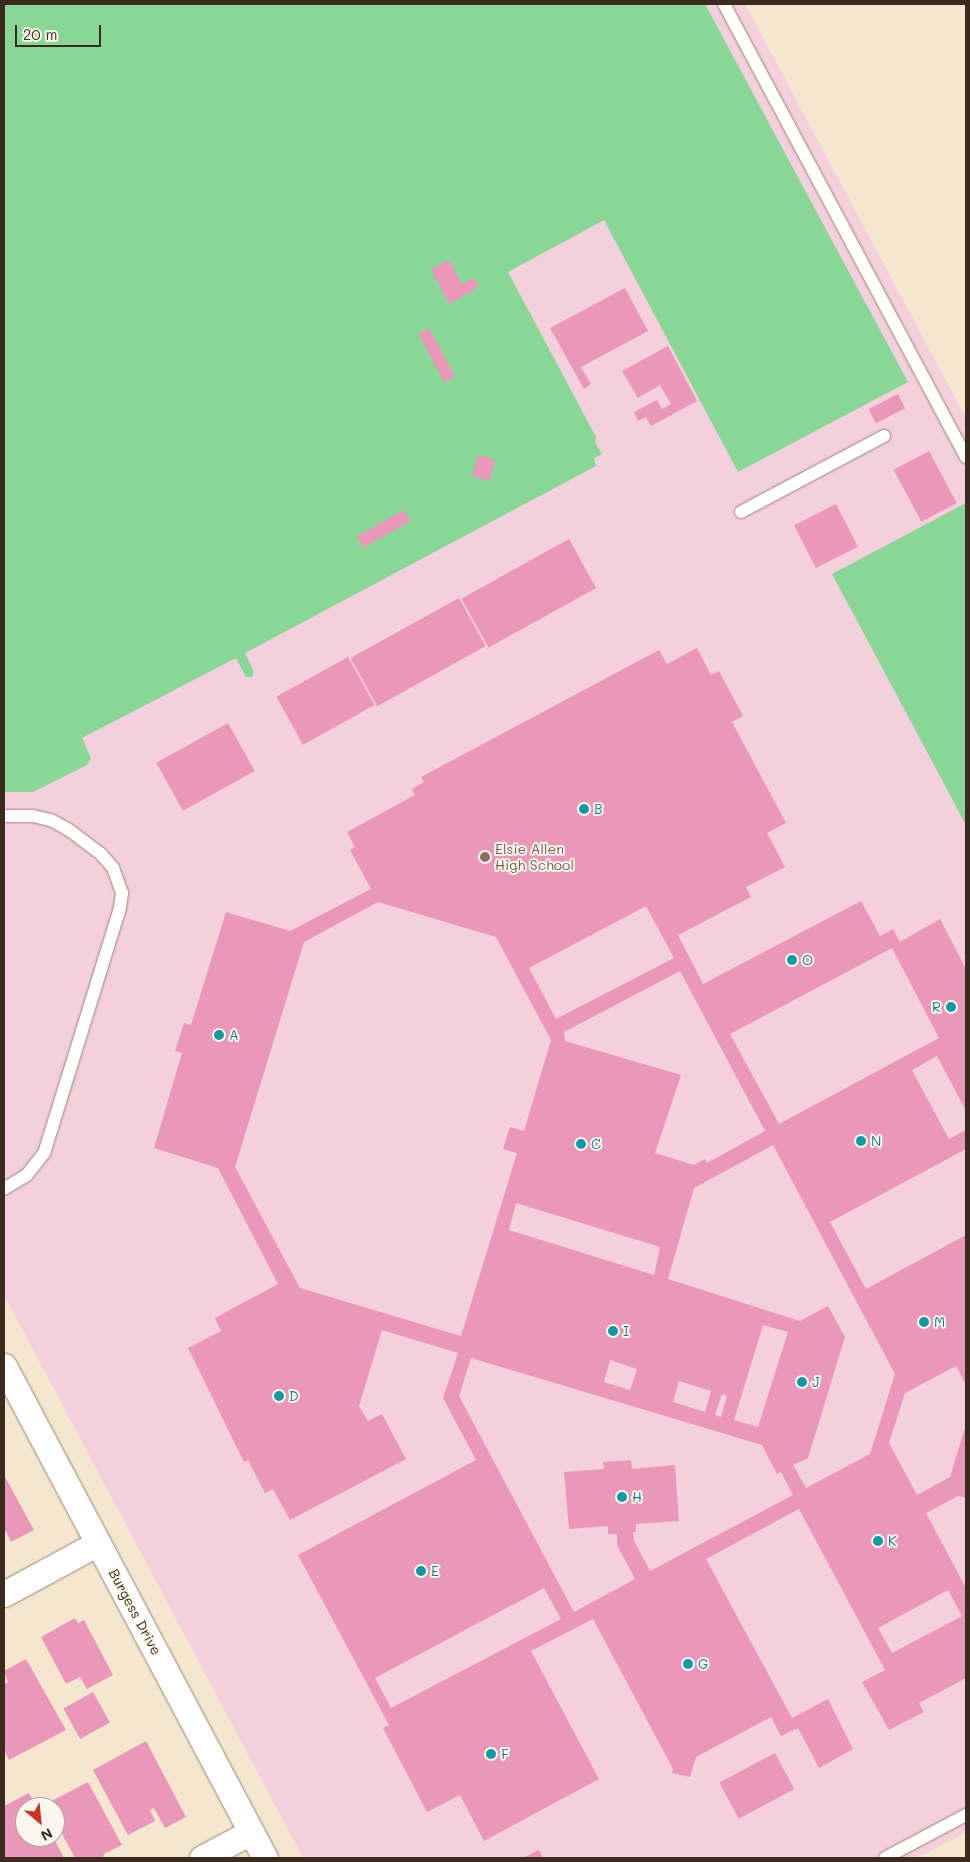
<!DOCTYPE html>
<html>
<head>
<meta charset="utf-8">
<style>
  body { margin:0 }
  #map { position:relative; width:970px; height:1862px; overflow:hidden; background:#f5e7cf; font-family:Mali,sans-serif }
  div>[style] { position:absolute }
  .built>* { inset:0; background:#f4cfdc }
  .green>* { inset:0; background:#88d797 }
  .building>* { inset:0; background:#ea97ba; transform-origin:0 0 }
  .roads { filter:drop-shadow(0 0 1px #988876) drop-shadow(0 0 1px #988876) }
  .service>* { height:12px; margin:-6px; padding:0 6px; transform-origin:6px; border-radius:6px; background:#fff }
  .minor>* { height:25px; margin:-12.5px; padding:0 12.5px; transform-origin:12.5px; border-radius:12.5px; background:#fff }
  .dots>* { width:14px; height:14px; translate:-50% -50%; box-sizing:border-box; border:2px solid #fbf7ec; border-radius:50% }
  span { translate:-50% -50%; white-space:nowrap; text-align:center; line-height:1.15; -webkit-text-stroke:4px #fbf7ec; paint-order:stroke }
  .culture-label { font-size:14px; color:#0d838f }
  .left { translate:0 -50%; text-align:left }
  .right { translate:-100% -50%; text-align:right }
  .education-label { font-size:14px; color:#785e54 }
  .street-label { font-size:14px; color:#3b2a1e }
  .frame { position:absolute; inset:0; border:5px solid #3b2a1e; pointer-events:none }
  .north { position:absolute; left:15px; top:1797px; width:50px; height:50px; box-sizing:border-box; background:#fbf7ec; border:1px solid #aea59a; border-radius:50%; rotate:152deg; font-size:14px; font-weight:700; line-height:20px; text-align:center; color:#3b2a1e }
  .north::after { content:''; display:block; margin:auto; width:18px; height:22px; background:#c8321e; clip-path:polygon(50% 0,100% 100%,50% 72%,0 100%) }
  .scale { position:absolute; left:15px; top:25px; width:86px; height:22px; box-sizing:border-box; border:2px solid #3b2a1e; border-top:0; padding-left:6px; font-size:15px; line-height:18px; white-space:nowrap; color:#3b2a1e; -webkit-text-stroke:4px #fbf7ec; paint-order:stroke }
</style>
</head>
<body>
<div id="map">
  <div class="built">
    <i style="clip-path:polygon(4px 4px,745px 4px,966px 418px,966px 1832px,917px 1858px,303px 1858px,4px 1295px)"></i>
  </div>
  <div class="green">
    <i style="clip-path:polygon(4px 4px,705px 4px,908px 382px,738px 472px,604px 220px,508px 272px,596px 437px,595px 442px,602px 454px,594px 458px,596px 466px,245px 653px,254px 672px,252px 677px,246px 677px,236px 658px,82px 738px,91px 758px,87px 765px,33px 792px,4px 792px)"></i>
    <i style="clip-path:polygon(966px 503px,966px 825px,832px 574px)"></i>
  </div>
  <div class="building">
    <i style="clip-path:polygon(449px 260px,462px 284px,474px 278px,479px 287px,449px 304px,431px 269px)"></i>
    <i style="clip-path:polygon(625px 288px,648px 331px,581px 367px,591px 384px,584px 389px,550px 328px)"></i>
    <i style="left:429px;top:328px;width:55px;height:12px;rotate:62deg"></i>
    <i style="clip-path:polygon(668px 346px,697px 401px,651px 426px,646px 417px,638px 421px,634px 412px,657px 400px,662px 409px,671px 404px,660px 385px,638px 398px,622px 371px)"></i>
    <i style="left:898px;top:394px;width:16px;height:33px;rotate:63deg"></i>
    <i style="left:929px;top:451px;width:59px;height:40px;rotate:62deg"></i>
    <i style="left:478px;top:455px;width:18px;height:22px;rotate:16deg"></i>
    <i style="left:836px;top:504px;width:48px;height:47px;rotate:63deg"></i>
    <i style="left:404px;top:510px;width:13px;height:54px;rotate:61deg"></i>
    <i style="left:569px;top:539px;width:56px;height:123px;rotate:61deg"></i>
    <i style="left:459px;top:598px;width:55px;height:124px;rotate:61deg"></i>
    <i style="clip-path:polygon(evenodd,697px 648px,711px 675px,719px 671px,743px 716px,732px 722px,786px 823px,767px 833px,785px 867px,746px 887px,751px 897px,678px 935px,703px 984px,861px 901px,880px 936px,893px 929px,900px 942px,940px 919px,966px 969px,966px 1111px,937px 1056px,912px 1070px,949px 1139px,966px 1130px,966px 1149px,830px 1222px,866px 1289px,966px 1235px,966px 1385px,956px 1366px,905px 1393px,889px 1443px,917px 1495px,950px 1477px,966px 1424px,966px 1498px,958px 1496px,926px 1513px,966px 1588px,966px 1678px,919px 1703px,924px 1712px,889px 1730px,862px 1682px,885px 1670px,799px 1509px,706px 1559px,792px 1718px,828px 1699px,853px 1749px,819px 1768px,798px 1728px,781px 1736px,771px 1717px,696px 1757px,690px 1777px,672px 1773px,673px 1769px,593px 1619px,531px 1651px,599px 1779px,484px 1841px,460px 1795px,427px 1812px,383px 1728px,389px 1725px,298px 1555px,476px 1460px,443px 1398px,458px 1353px,382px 1330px,359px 1406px,368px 1421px,382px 1414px,406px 1459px,290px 1520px,273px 1489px,265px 1493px,248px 1460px,244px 1462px,188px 1348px,221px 1331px,215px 1318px,278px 1284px,218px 1168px,154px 1148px,182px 1053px,175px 1051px,184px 1023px,191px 1025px,226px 912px,290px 931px,371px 889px,350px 850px,355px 847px,347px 832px,415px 795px,412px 789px,424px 782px,421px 777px,659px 650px,667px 664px,697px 648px,378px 902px,496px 937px,551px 1040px,524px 1131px,510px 1127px,503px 1149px,517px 1153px,461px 1336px,300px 1288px,235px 1167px,304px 942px,378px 902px,697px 648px,646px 906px,674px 958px,556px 1019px,529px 968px,646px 906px,697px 648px,892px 948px,939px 1038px,779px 1124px,730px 1034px,892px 948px,697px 648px,680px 971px,765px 1131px,707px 1163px,705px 1159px,694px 1165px,655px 1153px,681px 1075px,565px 1041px,564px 1032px,680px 971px,697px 648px,773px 1145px,895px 1374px,870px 1454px,806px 1488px,793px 1465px,808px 1458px,845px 1337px,828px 1306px,800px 1321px,668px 1279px,694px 1188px,773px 1145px,697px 648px,516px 1203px,660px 1247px,654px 1275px,509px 1230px,516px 1203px,697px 648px,763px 1325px,788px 1332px,758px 1427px,734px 1420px,763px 1325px,697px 648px,471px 1358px,762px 1445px,777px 1474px,781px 1472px,793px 1495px,650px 1571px,634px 1541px,633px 1532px,636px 1532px,636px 1524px,679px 1521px,675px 1465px,632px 1469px,631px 1460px,603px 1462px,604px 1469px,564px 1472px,569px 1529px,608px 1526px,608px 1534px,617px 1534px,617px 1545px,635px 1579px,574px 1612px,459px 1396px,471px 1358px,697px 648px,610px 1360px,637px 1369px,630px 1390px,604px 1382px,610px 1360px,697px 648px,679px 1381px,711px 1391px,705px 1412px,673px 1402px,679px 1381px,697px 648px,722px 1394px,727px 1396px,721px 1417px,715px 1415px,722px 1394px,697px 648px,544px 1588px,561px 1619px,391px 1708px,375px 1678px,544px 1588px,697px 648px,948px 1590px,962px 1616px,892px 1653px,878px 1628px,948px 1590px)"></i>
    <i style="left:348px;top:657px;width:55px;height:82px;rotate:61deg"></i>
    <i style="left:228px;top:723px;width:55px;height:82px;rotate:61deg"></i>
    <i style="clip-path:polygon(4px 1475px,34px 1530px,11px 1542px,4px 1528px)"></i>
    <i style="clip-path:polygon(75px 1618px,78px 1623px,84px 1620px,113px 1675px,87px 1689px,80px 1677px,66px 1684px,41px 1637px)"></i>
    <i style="clip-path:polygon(26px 1659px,66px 1730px,9px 1760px,4px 1749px,4px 1684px,8px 1682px,4px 1671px)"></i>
    <i style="left:93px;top:1692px;width:35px;height:34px;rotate:61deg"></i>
    <i style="clip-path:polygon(146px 1741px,186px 1817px,165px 1828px,154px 1808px,150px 1810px,155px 1821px,128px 1835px,93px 1770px)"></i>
    <i style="left:775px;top:1753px;width:41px;height:63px;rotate:62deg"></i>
    <i style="clip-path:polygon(88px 1782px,122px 1845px,104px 1854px,103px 1858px,75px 1858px,55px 1821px,55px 1807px,46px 1804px)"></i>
    <i style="clip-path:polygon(29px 1793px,37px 1807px,25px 1807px,25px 1837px,53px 1837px,64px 1858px,4px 1858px,4px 1806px)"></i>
    <i style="clip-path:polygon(539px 1850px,543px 1858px,523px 1858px)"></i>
  </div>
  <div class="roads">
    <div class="service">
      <i style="left:724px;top:4px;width:514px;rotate:61.89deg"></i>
      <i style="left:741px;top:512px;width:162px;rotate:-28deg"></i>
      <i style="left:4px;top:816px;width:29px"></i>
      <i style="left:33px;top:816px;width:18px;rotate:13deg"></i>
      <i style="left:51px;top:820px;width:21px;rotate:29deg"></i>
      <i style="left:69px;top:830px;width:40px;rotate:37deg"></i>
      <i style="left:101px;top:854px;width:18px;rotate:49deg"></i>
      <i style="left:113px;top:868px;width:27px;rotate:70deg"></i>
      <i style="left:122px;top:893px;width:15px;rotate:98deg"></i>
      <i style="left:120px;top:908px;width:257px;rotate:107.2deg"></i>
      <i style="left:44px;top:1153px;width:28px;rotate:128deg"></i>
      <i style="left:27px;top:1175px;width:27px;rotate:149deg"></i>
      <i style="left:885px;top:1858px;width:92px;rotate:-28deg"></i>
    </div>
    <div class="minor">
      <i style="left:4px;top:1366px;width:557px;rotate:62.05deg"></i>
      <i style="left:4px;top:1594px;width:107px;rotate:-28.5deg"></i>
      <i style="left:202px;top:1858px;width:55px;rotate:-28deg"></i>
    </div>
  </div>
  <div class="dots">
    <i style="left:584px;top:809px;background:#0f9aa8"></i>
    <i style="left:485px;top:857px;background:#8d6e63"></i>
    <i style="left:792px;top:960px;background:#0f9aa8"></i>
    <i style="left:951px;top:1007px;background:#0f9aa8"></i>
    <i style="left:219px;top:1035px;background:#0f9aa8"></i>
    <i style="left:861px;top:1141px;background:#0f9aa8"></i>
    <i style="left:581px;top:1144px;background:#0f9aa8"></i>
    <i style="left:924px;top:1322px;background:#0f9aa8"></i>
    <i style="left:613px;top:1331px;background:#0f9aa8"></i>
    <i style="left:802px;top:1382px;background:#0f9aa8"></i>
    <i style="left:279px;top:1396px;background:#0f9aa8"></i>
    <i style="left:622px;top:1497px;background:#0f9aa8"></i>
    <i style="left:878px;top:1541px;background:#0f9aa8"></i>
    <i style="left:421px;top:1571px;background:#0f9aa8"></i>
    <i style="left:688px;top:1664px;background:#0f9aa8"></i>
    <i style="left:491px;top:1754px;background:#0f9aa8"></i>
  </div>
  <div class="culture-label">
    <span class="left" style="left:594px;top:809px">B</span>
    <span class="left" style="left:802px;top:960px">O</span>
    <span class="right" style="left:941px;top:1007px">R</span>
    <span class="left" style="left:229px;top:1035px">A</span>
    <span class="left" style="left:871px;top:1141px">N</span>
    <span class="left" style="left:591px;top:1144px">C</span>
    <span class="left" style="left:934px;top:1322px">M</span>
    <span class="left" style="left:623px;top:1331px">I</span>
    <span class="left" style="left:812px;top:1382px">J</span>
    <span class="left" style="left:289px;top:1396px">D</span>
    <span class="left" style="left:632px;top:1497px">H</span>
    <span class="left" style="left:888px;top:1541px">K</span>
    <span class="left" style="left:431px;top:1571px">E</span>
    <span class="left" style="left:698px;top:1664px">G</span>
    <span class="left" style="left:501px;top:1754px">F</span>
  </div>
  <div class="education-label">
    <span class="left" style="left:495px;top:857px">Elsie Allen<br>High School</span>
  </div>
  <div class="street-label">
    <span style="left:135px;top:1612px;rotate:62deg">Burgess Drive</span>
  </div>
  <div class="frame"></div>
  <div class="north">N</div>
  <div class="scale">20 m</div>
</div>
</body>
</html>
